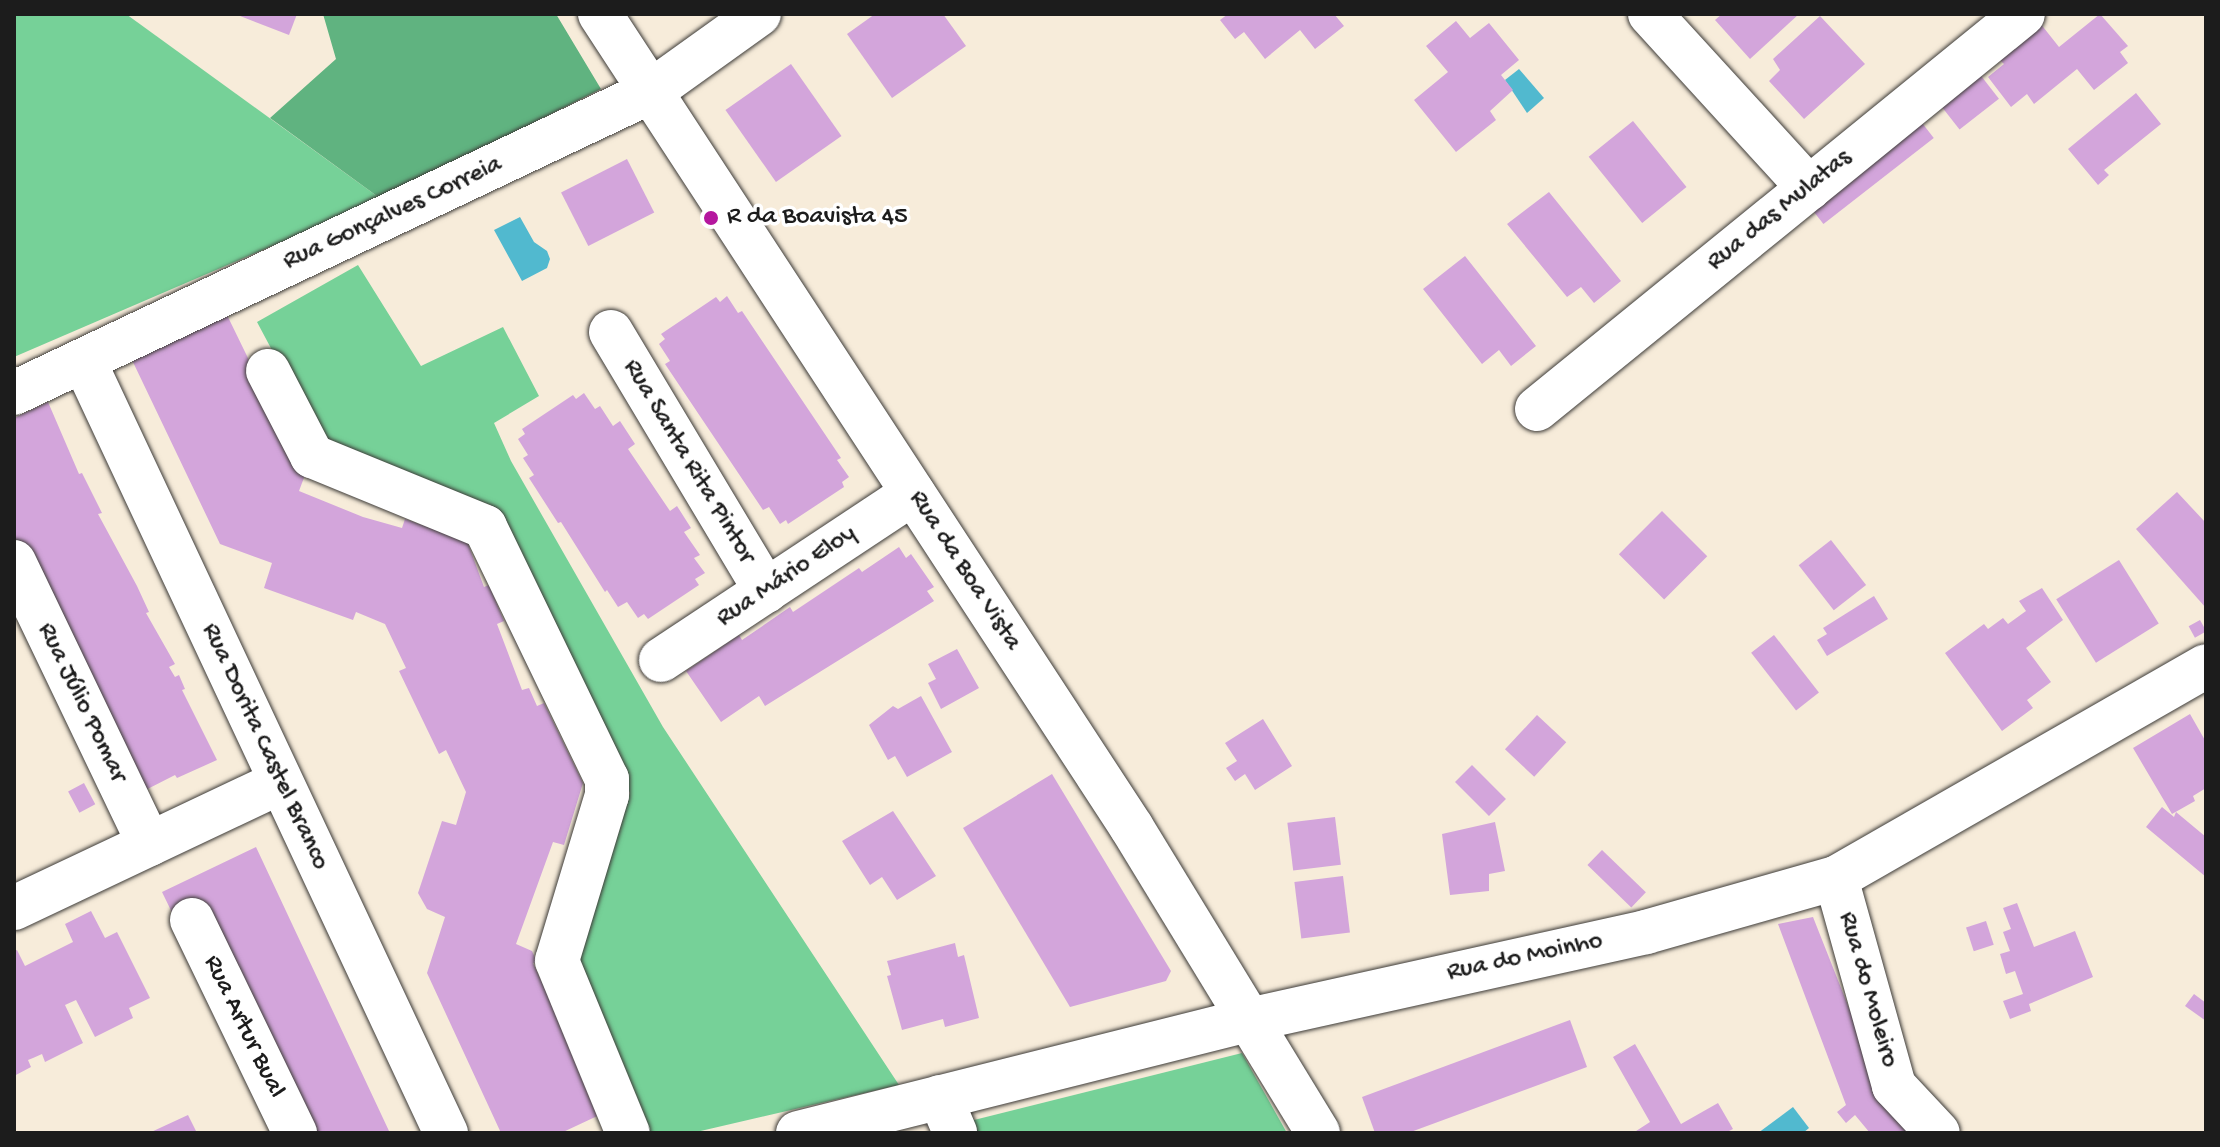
<!DOCTYPE html>
<html>
<head>
<meta charset="utf-8">
<style>
  body { margin:0 }
  #map { position:relative; width:2220px; height:1147px; overflow:hidden; background:#f7ecda; font-family:"Gochi Hand",sans-serif }
  div>[style] { position:absolute }
  .green>* { inset:0; background:#76d198 }
  .forest>* { inset:0; background:#60b380 }
  .water>* { inset:0; background:#51b9cf }
  .building>* { inset:0; background:#d3a5db; transform-origin:0 0 }
  .roads { filter:drop-shadow(0 0 2px #3d3b38) drop-shadow(0 0 2px #3d3b38) }
  .minor>* { height:44px; margin:-22px; padding:0 22px; transform-origin:22px; border-radius:22px; background:#fff }
  .dots>* { width:22px; height:22px; translate:-50% -50%; box-sizing:border-box; border:4px solid #fff; border-radius:50% }
  span { translate:-50% -50%; white-space:nowrap; text-align:center; line-height:1.15; -webkit-text-stroke:7px #fff; paint-order:stroke }
  .street-label { font-size:26px; color:#1c1c1c }
  .poi-label { font-size:26px; color:#1c1c1c }
  .left { translate:0 -50%; text-align:left }
  .frame { position:absolute; inset:0; border:16px solid #1c1c1c; pointer-events:none }
</style>
</head>
<body>
<div id="map">
  <div class="green">
    <i style="clip-path:polygon(14px 14px,126px 14px,381px 199px,14px 357px)"></i>
    <i style="clip-path:polygon(358px 265px,421px 366px,503px 327px,539px 396px,494px 423px,511px 461px,663px 727px,899px 1085px,692px 1133px,648px 1133px,568px 959px,630px 793px,490px 505px,323px 446px,257px 322px)"></i>
    <i style="clip-path:polygon(1242px 1053px,1287px 1133px,975px 1133px,970px 1121px)"></i>
  </div>
  <div class="forest">
    <i style="clip-path:polygon(323px 14px,556px 14px,601px 89px,381px 199px,270px 118px,336px 59px)"></i>
  </div>
  <div class="water">
    <i style="clip-path:polygon(1519px 69px,1544px 98px,1527px 113px,1505px 80px)"></i>
    <i style="clip-path:polygon(520px 217px,534px 242px,547px 251px,550px 259px,547px 268px,522px 281px,494px 230px)"></i>
    <i style="clip-path:polygon(1793px 1107px,1809px 1128px,1803px 1133px,1758px 1133px)"></i>
  </div>
  <div class="building">
    <i style="clip-path:polygon(235px 14px,297px 14px,289px 35px)"></i>
    <i style="clip-path:polygon(875px 14px,943px 14px,966px 46px,892px 98px,847px 34px)"></i>
    <i style="clip-path:polygon(1228px 14px,1334px 14px,1344px 26px,1315px 49px,1300px 30px,1265px 59px,1244px 32px,1235px 39px,1220px 20px)"></i>
    <i style="clip-path:polygon(1722px 14px,1799px 14px,1750px 59px,1715px 20px)"></i>
    <i style="clip-path:polygon(2100px 14px,2128px 46px,2120px 52px,2128px 63px,2094px 90px,2077px 69px,2034px 104px,2027px 94px,2011px 107px,1988px 77px,2004px 64px,1997px 57px,2040px 23px,2059px 47px)"></i>
    <i style="clip-path:polygon(1820px 16px,1865px 64px,1804px 119px,1769px 81px,1780px 70px,1773px 59px)"></i>
    <i style="clip-path:polygon(1456px 21px,1470px 38px,1489px 23px,1519px 60px,1501px 75px,1513px 90px,1490px 111px,1496px 120px,1456px 152px,1414px 100px,1448px 72px,1426px 46px)"></i>
    <i style="left:791px;top:64px;width:88px;height:80px;rotate:55deg"></i>
    <i style="left:1978px;top:72px;width:34px;height:50px;rotate:52deg"></i>
    <i style="clip-path:polygon(2136px 93px,2161px 124px,2104px 170px,2109px 175px,2098px 185px,2068px 149px)"></i>
    <i style="left:1919px;top:119px;width:24px;height:140px;rotate:52deg"></i>
    <i style="left:1633px;top:121px;width:85px;height:57px;rotate:51deg"></i>
    <i style="left:627px;top:159px;width:60px;height:74px;rotate:63deg"></i>
    <i style="clip-path:polygon(1549px 192px,1621px 281px,1594px 303px,1581px 287px,1567px 297px,1507px 224px)"></i>
    <i style="clip-path:polygon(1465px 256px,1536px 346px,1511px 366px,1499px 350px,1482px 364px,1423px 289px)"></i>
    <i style="clip-path:polygon(727px 296px,738px 313px,742px 311px,841px 458px,837px 460px,849px 477px,842px 482px,844px 487px,788px 524px,786px 520px,780px 524px,769px 507px,763px 510px,665px 364px,670px 361px,659px 344px,665px 339px,661px 334px,716px 297px,720px 302px)"></i>
    <i style="clip-path:polygon(227px 315px,305px 475px,299px 491px,363px 517px,402px 528px,405px 519px,467px 541px,484px 587px,489px 585px,504px 621px,497px 624px,522px 690px,529px 688px,537px 706px,544px 703px,583px 783px,564px 845px,553px 842px,516px 944px,532px 951px,537px 962px,533px 963px,548px 995px,608px 1111px,561px 1133px,501px 1133px,427px 973px,445px 917px,427px 909px,418px 893px,442px 821px,456px 825px,466px 792px,446px 750px,439px 754px,399px 671px,406px 668px,385px 624px,356px 612px,353px 620px,264px 588px,272px 563px,220px 544px,132px 360px)"></i>
    <i style="clip-path:polygon(584px 393px,595px 409px,600px 406px,613px 426px,620px 421px,635px 444px,628px 449px,670px 511px,677px 506px,691px 528px,684px 532px,700px 555px,694px 558px,705px 573px,695px 579px,699px 585px,648px 619px,644px 614px,638px 618px,627px 602px,618px 607px,607px 590px,605px 592px,561px 522px,558px 523px,529px 478px,534px 475px,523px 458px,528px 455px,518px 439px,525px 434px,522px 429px,573px 395px,576px 399px)"></i>
    <i style="clip-path:polygon(48px 402px,79px 474px,82px 473px,102px 513px,98px 514px,137px 586px,149px 612px,146px 613px,175px 664px,169px 667px,175px 677px,179px 675px,185px 689px,182px 690px,217px 760px,177px 778px,175px 775px,120px 803px,14px 583px,14px 418px)"></i>
    <i style="clip-path:polygon(2177px 492px,2206px 523px,2206px 608px,2136px 529px)"></i>
    <i style="left:1662px;top:511px;width:64px;height:61px;rotate:45deg"></i>
    <i style="left:1831px;top:540px;width:57px;height:41px;rotate:52deg"></i>
    <i style="clip-path:polygon(899px 547px,906px 558px,911px 554px,934px 587px,927px 591px,934px 601px,765px 706px,759px 696px,721px 722px,686px 671px,739px 635px,742px 640px,790px 607px,793px 612px,859px 568px,862px 572px)"></i>
    <i style="left:2119px;top:560px;width:75px;height:74px;rotate:58deg"></i>
    <i style="clip-path:polygon(2042px 588px,2063px 620px,2026px 648px,2051px 682px,2027px 700px,2033px 708px,2002px 731px,1945px 653px,1984px 624px,1988px 629px,2003px 618px,2008px 624px,2026px 611px,2019px 601px)"></i>
    <i style="clip-path:polygon(1874px 596px,1888px 619px,1827px 656px,1817px 640px,1827px 634px,1823px 628px)"></i>
    <i style="left:2200px;top:620px;width:13px;height:13px;rotate:61deg"></i>
    <i style="left:1774px;top:635px;width:73px;height:29px;rotate:52deg"></i>
    <i style="clip-path:polygon(957px 649px,979px 688px,941px 709px,928px 683px,936px 679px,928px 664px)"></i>
    <i style="clip-path:polygon(921px 696px,952px 752px,907px 777px,895px 756px,888px 760px,869px 725px,893px 706px,898px 709px)"></i>
    <i style="clip-path:polygon(2190px 714px,2206px 742px,2206px 788px,2193px 796px,2195px 801px,2172px 814px,2133px 748px)"></i>
    <i style="left:1537px;top:715px;width:40px;height:47px;rotate:43deg"></i>
    <i style="clip-path:polygon(1263px 719px,1292px 766px,1255px 790px,1245px 774px,1235px 781px,1226px 768px,1237px 761px,1225px 743px)"></i>
    <i style="left:1472px;top:765px;width:48px;height:24px;rotate:45deg"></i>
    <i style="clip-path:polygon(1052px 774px,1171px 971px,1166px 981px,1070px 1007px,963px 828px)"></i>
    <i style="left:84px;top:783px;width:24px;height:18px;rotate:62deg"></i>
    <i style="clip-path:polygon(2162px 807px,2174px 817px,2176px 812px,2206px 837px,2206px 877px,2146px 827px)"></i>
    <i style="clip-path:polygon(893px 811px,936px 876px,897px 900px,882px 877px,870px 885px,842px 841px)"></i>
    <i style="left:1335px;top:817px;width:48px;height:48px;rotate:83deg"></i>
    <i style="clip-path:polygon(1495px 822px,1505px 871px,1489px 874px,1489px 891px,1450px 895px,1442px 834px)"></i>
    <i style="clip-path:polygon(256px 847px,389px 1131px,393px 1133px,281px 1133px,182px 933px,162px 892px)"></i>
    <i style="left:1602px;top:850px;width:61px;height:21px;rotate:44deg"></i>
    <i style="left:1343px;top:876px;width:57px;height:49px;rotate:83deg"></i>
    <i style="clip-path:polygon(2017px 903px,2034px 947px,2075px 931px,2093px 977px,2029px 1004px,2031px 1011px,2010px 1019px,2003px 1001px,2023px 994px,2015px 971px,2006px 974px,2000px 954px,2010px 951px,2003px 932px,2011px 929px,2003px 908px)"></i>
    <i style="clip-path:polygon(91px 911px,105px 938px,117px 932px,150px 998px,129px 1008px,133px 1018px,95px 1037px,76px 1000px,65px 1005px,83px 1043px,45px 1062px,42px 1054px,33px 1058px,28px 1060px,31px 1067px,14px 1076px,14px 951px,17px 950px,25px 966px,73px 942px,65px 924px)"></i>
    <i style="clip-path:polygon(1813px 917px,1862px 1041px,1918px 1133px,1870px 1133px,1855px 1115px,1846px 1123px,1837px 1112px,1846px 1105px,1778px 924px)"></i>
    <i style="left:1986px;top:921px;width:25px;height:21px;rotate:72deg"></i>
    <i style="clip-path:polygon(955px 943px,958px 957px,964px 955px,979px 1018px,945px 1027px,943px 1019px,902px 1030px,887px 976px,891px 975px,887px 961px)"></i>
    <i style="clip-path:polygon(2194px 994px,2206px 1003px,2206px 1021px,2185px 1006px)"></i>
    <i style="clip-path:polygon(1570px 1020px,1587px 1067px,1408px 1133px,1375px 1133px,1362px 1097px)"></i>
    <i style="clip-path:polygon(1635px 1044px,1681px 1124px,1718px 1103px,1733px 1129px,1725px 1133px,1633px 1133px,1650px 1122px,1613px 1057px)"></i>
    <i style="clip-path:polygon(188px 1115px,197px 1133px,149px 1133px)"></i>
  </div>
  <div class="roads">
    <div class="minor">
      <i style="left:600px;top:14px;width:972px;rotate:56.83deg"></i>
      <i style="left:1132px;top:828px;width:357px;rotate:58.6deg"></i>
      <i style="left:1650px;top:14px;width:236px;rotate:47.6deg"></i>
      <i style="left:611px;top:332px;width:302px;rotate:59.1deg"></i>
      <i style="left:84px;top:361px;width:853px;rotate:64.88deg"></i>
      <i style="left:268px;top:371px;width:96px;rotate:62.6deg"></i>
      <i style="left:312px;top:456px;width:187px;rotate:22.3deg"></i>
      <i style="left:485px;top:527px;width:280px;rotate:64.2deg"></i>
      <i style="left:607px;top:779px;width:16px;rotate:90deg"></i>
      <i style="left:607px;top:795px;width:173px;rotate:106.8deg"></i>
      <i style="left:557px;top:961px;width:186px;rotate:67.6deg"></i>
      <i style="left:14px;top:393px;width:704px;rotate:-25.33deg"></i>
      <i style="left:650px;top:92px;width:134px;rotate:-35.6deg"></i>
      <i style="left:1537px;top:409px;width:626px;rotate:-39.1deg"></i>
      <i style="left:14px;top:562px;width:313px;rotate:64.4deg"></i>
      <i style="left:661px;top:660px;width:302px;rotate:-33.5deg"></i>
      <i style="left:1836px;top:878px;width:216px;rotate:74.4deg"></i>
      <i style="left:1894px;top:1086px;width:64px;rotate:46.9deg"></i>
      <i style="left:14px;top:908px;width:294px;rotate:-25.3deg"></i>
      <i style="left:192px;top:920px;width:237px;rotate:64.2deg"></i>
      <i style="left:940px;top:1097px;width:39px;rotate:67deg"></i>
      <i style="left:798px;top:1133px;width:465px;rotate:-14.1deg"></i>
      <i style="left:1249px;top:1020px;width:407px;rotate:-12.5deg"></i>
      <i style="left:1646px;top:932px;width:198px;rotate:-15.9deg"></i>
      <i style="left:1836px;top:878px;width:426px;rotate:-29.8deg"></i>
    </div>
  </div>
  <div class="dots">
    <i style="left:711px;top:218px;background:#b5179e"></i>
  </div>
  <div class="street-label">
    <span style="left:1780px;top:211px;rotate:-39deg">Rua das Mulatas</span>
    <span style="left:393px;top:214px;rotate:-25deg">Rua Gonçalves Correia</span>
    <span style="left:688px;top:462px;rotate:59deg">Rua Santa Rita Pintor</span>
    <span style="left:964px;top:571px;rotate:57deg">Rua da Boa Vista</span>
    <span style="left:787px;top:577px;rotate:-34deg">Rua Mário Eloy</span>
    <span style="left:81px;top:703px;rotate:64deg">Rua Júlio Pomar</span>
    <span style="left:264px;top:747px;rotate:65deg">Rua Dorita Castel Branco</span>
    <span style="left:1525px;top:958px;rotate:-12deg">Rua do Moinho</span>
    <span style="left:1867px;top:990px;rotate:74deg">Rua do Moleiro</span>
    <span style="left:243px;top:1027px;rotate:64deg">Rua Artur Bual</span>
  </div>
  <div class="poi-label">
    <span class="left" style="left:727px;top:218px">R da Boavista 45</span>
  </div>
  <div class="frame"></div>
</div>
</body>
</html>
